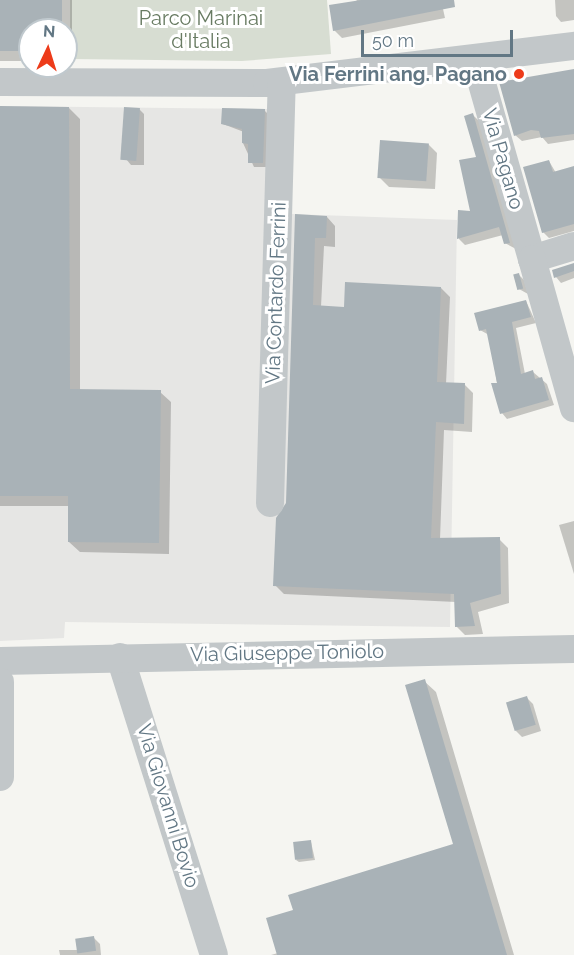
<!DOCTYPE html>
<html>
<head>
<meta charset="utf-8">
<style>
  body { margin:0 }
  #map { position:relative; width:574px; height:955px; overflow:hidden; background:#f5f5f1; font-family:Raleway,sans-serif }
  div>[style] { position:absolute }
  .built>* { inset:0; background:#e6e6e4 }
  .green>* { inset:0; background:#d7ddd2 }
  .shadow>* { inset:0; background:#0003 }
  .building>* { inset:0; background:#a9b2b7; transform-origin:0 0 }
  .minor>* { height:28px; margin:-14px; padding:0 14px; transform-origin:14px; border-radius:14px; background:#c2c7c9 }
  .dots>* { width:16px; height:16px; translate:-50% -50%; box-sizing:border-box; border:3px solid #fff; border-radius:50% }
  span { translate:-50% -50%; white-space:nowrap; text-align:center; line-height:1.15; -webkit-text-stroke:6px #fff; paint-order:stroke }
  .park-label { font-size:20px; color:#687b62 }
  .poi-label { font-size:20px; color:#627784; font-weight:700 }
  .right { translate:-100% -50%; text-align:right }
  .street-label { font-size:20px; color:#627784 }
  .north { position:absolute; left:18px; top:18px; width:60px; height:60px; box-sizing:border-box; background:#fff; border:2px solid #c0c9ce; border-radius:50%; rotate:4deg; font-size:16px; font-weight:700; line-height:24px; text-align:center; color:#627784 }
  .north::after { content:''; display:block; margin:auto; width:21px; height:27px; background:#ed3b1a; clip-path:polygon(50% 0,100% 100%,50% 72%,0 100%) }
  .scale { position:absolute; left:361px; top:30px; width:152px; height:27px; box-sizing:border-box; border:3px solid #627784; border-top:0; padding-left:8px; font-size:18px; line-height:21px; white-space:nowrap; color:#627784; -webkit-text-stroke:4px #fff; paint-order:stroke }
</style>
</head>
<body>
<div id="map">
  <div class="built">
    <i style="clip-path:polygon(0 106px,267px 109px,266px 311px,292px 214px,457px 220px,450px 627px,65px 622px,64px 638px,0 641px)"></i>
  </div>
  <div class="green">
    <i style="clip-path:polygon(70px 0,327px 0,331px 54px,242px 61px,70px 59px)"></i>
  </div>
  <div class="shadow">
    <i style="clip-path:polygon(0 0,72px 0,72px 62px,66px 62px,66px 30px,30px 30px,30px 61px,0 61px)"></i>
    <i style="clip-path:polygon(357px 0,441px 0,445px 18px,342px 38px,334px 30px)"></i>
    <i style="clip-path:polygon(555px 0,574px 0,574px 20px,561px 22px,556px 16px)"></i>
    <i style="clip-path:polygon(574px 71px,574px 140px,548px 144px,542px 137px,522px 141px,515px 135px)"></i>
    <i style="clip-path:polygon(0 107px,69px 108px,80px 119px,80px 391px,160px 392px,171px 402px,169px 554px,80px 552px,69px 542px,69px 506px,0 506px)"></i>
    <i style="clip-path:polygon(139px 109px,144px 114px,144px 165px,131px 165px,126px 159px)"></i>
    <i style="clip-path:polygon(264px 110px,269px 115px,267px 167px,254px 167px,243px 143px,244px 132px,223px 124px)"></i>
    <i style="clip-path:polygon(473px 115px,480px 122px,516px 249px,505px 243px,503px 235px,465px 245px,459px 239px,459px 212px,472px 212px,478px 158px)"></i>
    <i style="clip-path:polygon(428px 144px,437px 153px,435px 189px,389px 187px,380px 178px)"></i>
    <i style="clip-path:polygon(549px 161px,556px 173px,574px 168px,574px 231px,549px 238px,543px 232px)"></i>
    <i style="clip-path:polygon(296px 216px,327px 217px,335px 226px,335px 247px,324px 246px,321px 307px,346px 308px,441px 288px,450px 297px,446px 384px,464px 384px,473px 393px,472px 432px,444px 430px,440px 540px,499px 539px,508px 548px,509px 603px,478px 612px,483px 634px,465px 635px,456px 626px,456px 602px,284px 594px,275px 585px,288px 504px)"></i>
    <i style="clip-path:polygon(574px 265px,574px 278px,561px 283px,556px 277px)"></i>
    <i style="clip-path:polygon(518px 274px,524px 280px,528px 294px,519px 289px)"></i>
    <i style="clip-path:polygon(526px 301px,536px 323px,516px 328px,525px 374px,533px 372px,547px 384px,554px 405px,507px 419px,502px 413px,489px 335px,480px 330px)"></i>
    <i style="clip-path:polygon(574px 521px,574px 574px,559px 525px)"></i>
    <i style="clip-path:polygon(424px 681px,436px 692px,514px 955px,271px 955px,278px 953px,295px 911px,455px 845px)"></i>
    <i style="clip-path:polygon(527px 698px,533px 704px,541px 731px,522px 737px,516px 731px)"></i>
    <i style="clip-path:polygon(311px 842px,315px 860px,299px 862px,296px 860px)"></i>
    <i style="clip-path:polygon(93px 937px,100px 944px,101px 955px,60px 955px,59px 950px,78px 950px)"></i>
  </div>
  <div class="building">
    <i style="clip-path:polygon(0 0,62px 0,62px 30px,30px 30px,30px 51px,0 51px)"></i>
    <i style="clip-path:polygon(361px 0,454px 0,455px 7px,333px 31px,329px 5px)"></i>
    <i style="clip-path:polygon(574px 69px,574px 134px,541px 138px,539px 131px,531px 130px,514px 136px,499px 82px)"></i>
    <i style="clip-path:polygon(0 106px,69px 107px,70px 389px,161px 390px,159px 543px,68px 542px,68px 496px,0 496px)"></i>
    <i style="left:124px;top:107px;width:16px;height:53px;rotate:4deg"></i>
    <i style="clip-path:polygon(222px 108px,265px 109px,263px 163px,248px 163px,248px 144px,242px 143px,242px 129px,221px 124px)"></i>
    <i style="clip-path:polygon(473px 113px,510px 243px,504px 244px,499px 227px,457px 239px,458px 210px,470px 211px,459px 160px,476px 157px,464px 116px)"></i>
    <i style="left:380px;top:140px;width:49px;height:38px;rotate:4deg"></i>
    <i style="clip-path:polygon(549px 160px,553px 172px,574px 166px,574px 224px,542px 233px,523px 167px)"></i>
    <i style="clip-path:polygon(295px 214px,327px 216px,326px 238px,315px 238px,313px 305px,344px 307px,345px 282px,441px 287px,437px 382px,465px 383px,464px 424px,436px 422px,431px 538px,500px 537px,501px 594px,470px 603px,475px 626px,455px 627px,454px 594px,273px 586px,276px 518px,286px 503px)"></i>
    <i style="clip-path:polygon(574px 263px,574px 271px,554px 278px,552px 270px)"></i>
    <i style="left:519px;top:273px;width:16px;height:6px;rotate:75deg"></i>
    <i style="clip-path:polygon(526px 300px,531px 317px,512px 322px,521px 374px,533px 370px,535px 379px,542px 377px,549px 400px,500px 414px,491px 383px,497px 383px,486px 329px,479px 331px,474px 313px)"></i>
    <i style="clip-path:polygon(425px 679px,507px 955px,277px 955px,266px 918px,293px 910px,288px 895px,453px 844px,405px 685px)"></i>
    <i style="left:527px;top:696px;width:30px;height:22px;rotate:73deg"></i>
    <i style="left:311px;top:840px;width:18px;height:18px;rotate:84deg"></i>
    <i style="left:94px;top:936px;width:15px;height:19px;rotate:82deg"></i>
  </div>
  <div class="minor">
    <i style="left:475px;top:59px;width:208px;rotate:74.1deg"></i>
    <i style="left:532px;top:259px;width:44px;rotate:-17.2deg"></i>
    <i style="left:0;top:82px;width:267px;rotate:0.2deg"></i>
    <i style="left:267px;top:83px;width:309px;rotate:-6.9deg"></i>
    <i style="left:532px;top:259px;width:155px;rotate:74.3deg"></i>
    <i style="left:270px;top:503px;width:421px;rotate:-88.4deg"></i>
    <i style="left:120px;top:657px;width:312px;rotate:72.5deg"></i>
    <i style="left:0;top:661px;width:574px;rotate:-1.2deg"></i>
    <i style="left:0;top:682px;width:95px;rotate:90deg"></i>
  </div>
  <div class="dots">
    <i style="left:519px;top:74px;background:#ed3b1a"></i>
  </div>
  <div class="park-label">
    <span style="left:201px;top:30px">Parco Marinai<br>d'Italia</span>
  </div>
  <div class="poi-label">
    <span class="right" style="left:507px;top:74px">Via Ferrini ang. Pagano</span>
  </div>
  <div class="street-label">
    <span style="left:503px;top:159px;rotate:74deg">Via Pagano</span>
    <span style="left:276px;top:293px;rotate:-88deg">Via Contardo Ferrini</span>
    <span style="left:287px;top:653px;rotate:-1deg">Via Giuseppe Toniolo</span>
    <span style="left:168px;top:806px;rotate:73deg">Via Giovanni Bovio</span>
  </div>
  <div class="north">N</div>
  <div class="scale">50 m</div>
</div>
</body>
</html>
